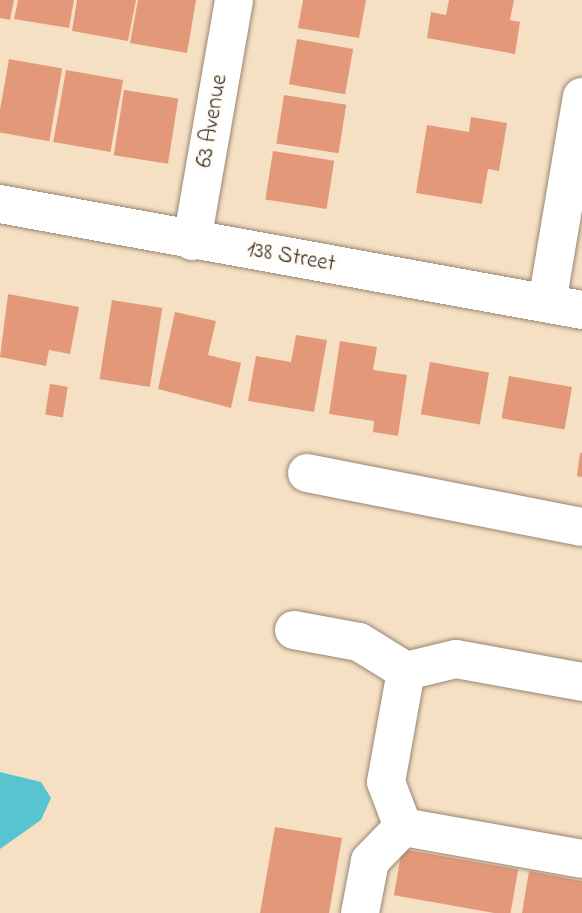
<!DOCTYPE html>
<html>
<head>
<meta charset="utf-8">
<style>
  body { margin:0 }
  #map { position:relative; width:582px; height:913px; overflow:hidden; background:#f5e0c4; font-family:"Indie Flower",sans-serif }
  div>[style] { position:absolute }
  .water>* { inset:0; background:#57c4cf }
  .building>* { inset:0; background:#e39979; transform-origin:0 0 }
  .roads { filter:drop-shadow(0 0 2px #988571) drop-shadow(0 0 2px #988571) }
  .minor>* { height:38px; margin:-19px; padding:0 19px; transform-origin:19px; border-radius:19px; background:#fff }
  span { translate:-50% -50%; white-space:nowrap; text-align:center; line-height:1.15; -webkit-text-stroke:7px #fdfcf7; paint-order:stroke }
  .street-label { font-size:23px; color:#3b2a1e }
</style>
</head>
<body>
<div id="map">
  <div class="water">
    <i style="clip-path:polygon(0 772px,41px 782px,51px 798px,41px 820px,0 849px)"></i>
  </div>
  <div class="building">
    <i style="clip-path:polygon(0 0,14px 0,10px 20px,0 18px)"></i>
    <i style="clip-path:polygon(18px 0,74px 0,69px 28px,14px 19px)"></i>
    <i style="clip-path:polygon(77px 0,136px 0,128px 41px,72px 31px)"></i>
    <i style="clip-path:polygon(138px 0,196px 0,187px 53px,130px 43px)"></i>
    <i style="clip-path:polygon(303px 0,366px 0,359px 38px,298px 28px)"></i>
    <i style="clip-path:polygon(449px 0,514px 0,510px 20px,520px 22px,515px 54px,427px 38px,431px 12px,446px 15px)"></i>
    <i style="left:297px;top:39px;width:57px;height:46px;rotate:10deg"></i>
    <i style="left:9px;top:59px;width:54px;height:74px;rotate:10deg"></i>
    <i style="left:66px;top:70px;width:58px;height:73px;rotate:10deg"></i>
    <i style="left:124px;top:90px;width:55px;height:66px;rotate:9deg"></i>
    <i style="left:284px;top:95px;width:63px;height:49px;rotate:9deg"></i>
    <i style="clip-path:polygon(471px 117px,507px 123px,499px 171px,488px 169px,482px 204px,416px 193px,427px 125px,469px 132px)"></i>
    <i style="left:273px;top:151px;width:62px;height:49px;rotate:9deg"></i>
    <i style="clip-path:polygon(8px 294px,79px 307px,70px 354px,49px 350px,46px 366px,0 357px)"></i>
    <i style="left:112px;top:300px;width:51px;height:80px;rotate:9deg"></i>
    <i style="clip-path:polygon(175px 312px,216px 321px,208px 355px,241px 363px,231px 408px,158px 389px)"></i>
    <i style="clip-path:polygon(296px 335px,327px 340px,314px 412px,248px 401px,256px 356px,291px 362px)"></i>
    <i style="clip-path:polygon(340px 341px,377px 347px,373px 370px,407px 375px,398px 436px,373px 432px,374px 421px,329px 414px)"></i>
    <i style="left:430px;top:362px;width:60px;height:53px;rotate:10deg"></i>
    <i style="left:509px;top:376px;width:64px;height:43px;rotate:10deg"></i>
    <i style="left:50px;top:384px;width:18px;height:31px;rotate:9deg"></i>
    <i style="clip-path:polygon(580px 453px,582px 453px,582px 477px,577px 476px)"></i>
    <i style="clip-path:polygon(275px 827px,342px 838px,329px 913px,260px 913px)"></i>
    <i style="left:402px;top:849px;width:118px;height:47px;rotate:10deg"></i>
    <i style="clip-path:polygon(529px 871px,582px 881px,582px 913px,522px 913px)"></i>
  </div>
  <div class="roads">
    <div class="minor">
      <i style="left:0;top:204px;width:592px;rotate:10.32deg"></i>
      <i style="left:192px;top:241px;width:245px;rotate:-80.1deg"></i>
      <i style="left:547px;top:303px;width:209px;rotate:-80.4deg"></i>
      <i style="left:307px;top:473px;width:280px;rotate:11.1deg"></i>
      <i style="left:294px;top:630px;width:66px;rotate:10.5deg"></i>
      <i style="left:359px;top:642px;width:55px;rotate:31.7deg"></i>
      <i style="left:406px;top:671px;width:51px;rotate:-13.5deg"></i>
      <i style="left:456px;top:659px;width:128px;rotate:10.3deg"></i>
      <i style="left:403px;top:827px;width:182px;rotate:10.1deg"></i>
      <i style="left:360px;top:913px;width:53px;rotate:-79.1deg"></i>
      <i style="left:370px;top:861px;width:47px;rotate:-45.9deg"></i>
      <i style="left:403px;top:827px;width:48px;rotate:-110.7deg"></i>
      <i style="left:386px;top:782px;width:113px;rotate:-79.8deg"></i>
    </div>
  </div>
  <div class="street-label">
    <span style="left:213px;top:121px;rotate:-80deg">63 Avenue</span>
    <span style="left:291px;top:258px;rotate:10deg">138 Street</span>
  </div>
</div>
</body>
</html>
